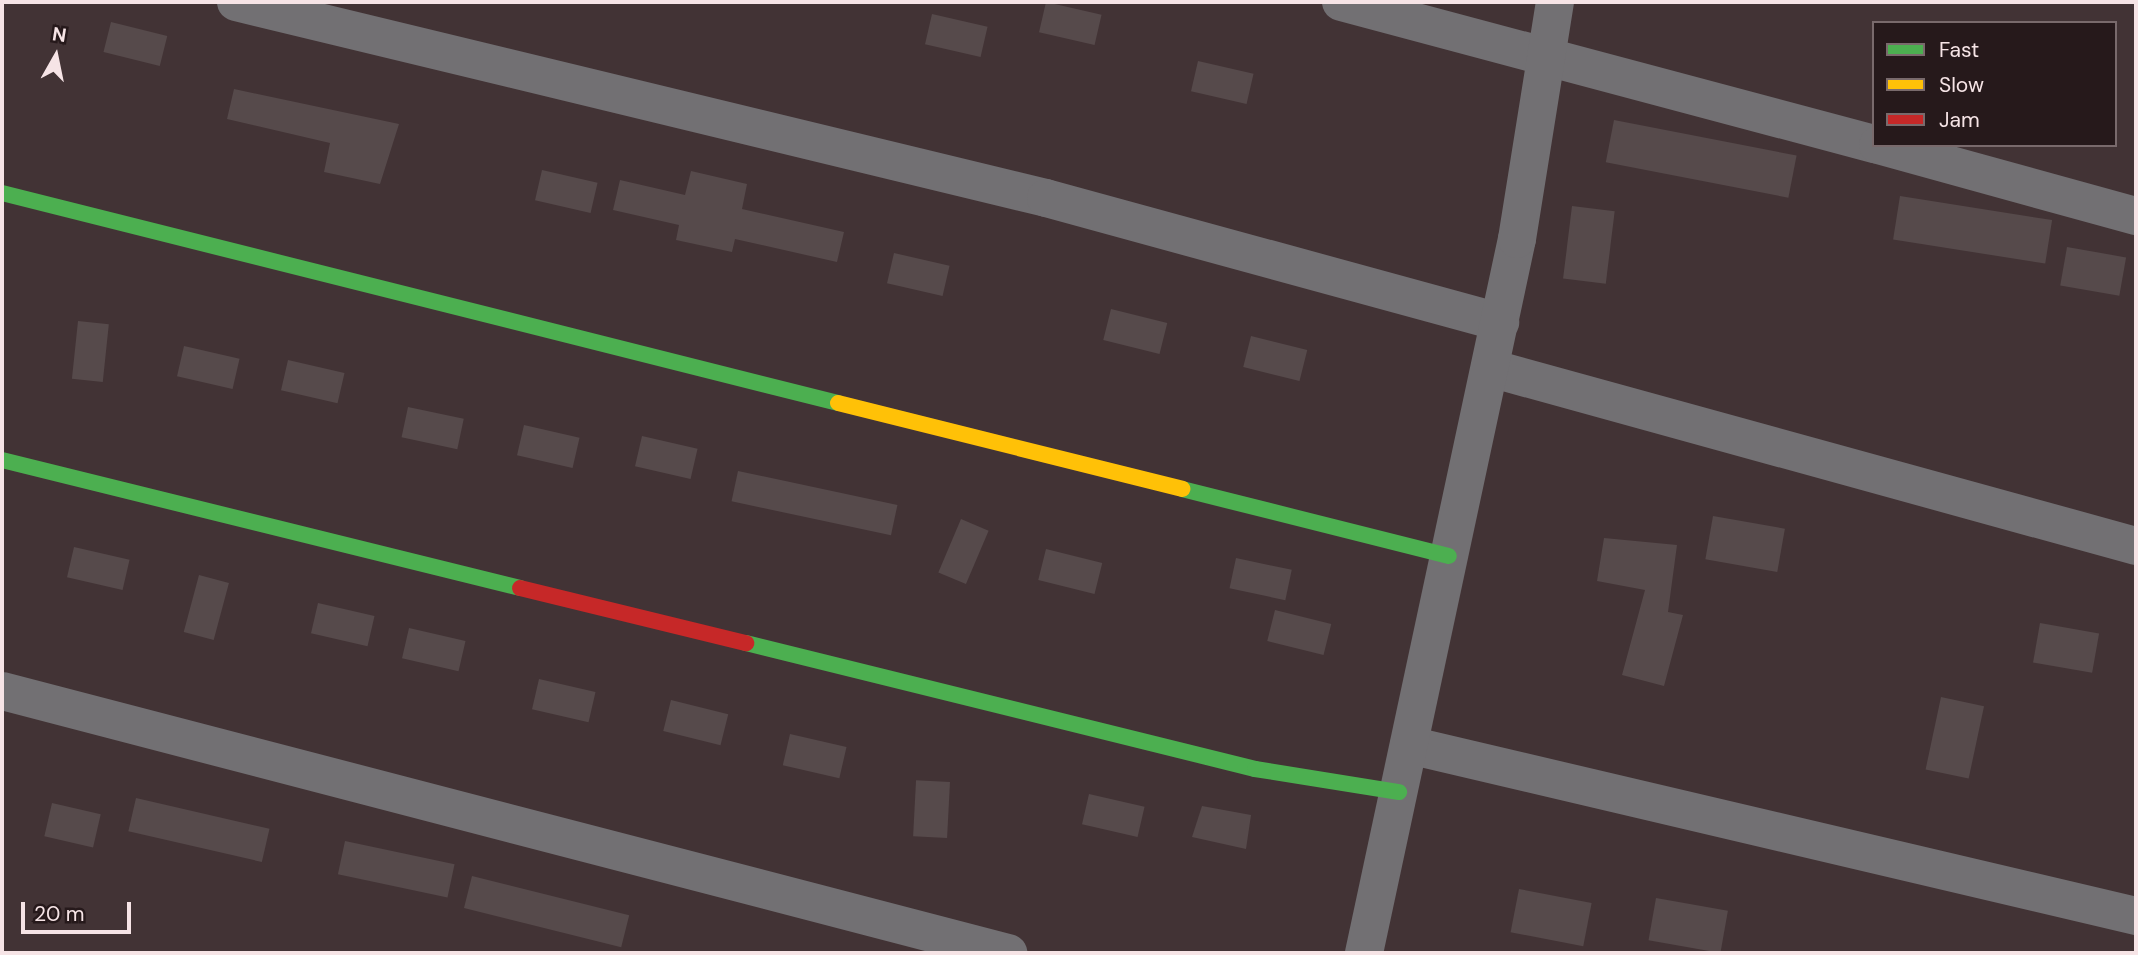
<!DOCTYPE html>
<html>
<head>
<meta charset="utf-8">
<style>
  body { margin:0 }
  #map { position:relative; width:2138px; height:955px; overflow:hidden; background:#423335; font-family:"DM Sans",sans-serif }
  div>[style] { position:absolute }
  .building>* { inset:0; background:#564a4b; transform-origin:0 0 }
  .street>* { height:38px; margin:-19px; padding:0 19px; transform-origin:19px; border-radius:19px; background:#727073 }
  .fast>* { height:16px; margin:-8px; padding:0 8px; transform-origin:8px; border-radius:8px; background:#4caf50 }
  .slow>* { height:16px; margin:-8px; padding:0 8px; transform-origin:8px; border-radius:8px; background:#ffc107 }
  .jam>* { height:16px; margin:-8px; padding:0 8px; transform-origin:8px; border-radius:8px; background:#c62828 }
  span { translate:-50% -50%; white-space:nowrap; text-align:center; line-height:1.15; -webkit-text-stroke:6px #26191b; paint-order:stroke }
  .frame { position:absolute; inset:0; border:4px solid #f6e4e6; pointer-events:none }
  .legend { position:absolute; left:1872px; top:21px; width:245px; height:126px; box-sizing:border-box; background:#26191b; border:2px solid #796a6c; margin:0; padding:9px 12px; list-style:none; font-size:21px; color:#f6e4e6 }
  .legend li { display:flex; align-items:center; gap:14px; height:35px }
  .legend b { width:35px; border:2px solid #796a6c }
  .north { position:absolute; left:21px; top:21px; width:70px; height:70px; -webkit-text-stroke:5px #26191b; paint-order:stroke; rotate:9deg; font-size:19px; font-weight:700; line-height:28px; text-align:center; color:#f6e4e6 }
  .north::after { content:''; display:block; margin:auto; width:24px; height:32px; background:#f6e4e6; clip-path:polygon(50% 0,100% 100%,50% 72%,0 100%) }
  .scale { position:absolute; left:21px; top:902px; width:110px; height:32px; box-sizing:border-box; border:4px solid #f6e4e6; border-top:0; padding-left:9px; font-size:21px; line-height:24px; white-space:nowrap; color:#f6e4e6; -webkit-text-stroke:5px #26191b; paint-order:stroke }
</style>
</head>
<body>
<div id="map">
  <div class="building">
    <i style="left:1046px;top:2px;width:57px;height:31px;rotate:13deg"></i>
    <i style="left:932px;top:14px;width:57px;height:31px;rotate:13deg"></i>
    <i style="left:111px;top:22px;width:58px;height:31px;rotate:14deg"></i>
    <i style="left:1198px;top:61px;width:57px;height:31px;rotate:13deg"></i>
    <i style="clip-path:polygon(234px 89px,399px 124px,380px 184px,324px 172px,330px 143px,227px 119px)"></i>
    <i style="left:1614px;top:120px;width:186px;height:43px;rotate:11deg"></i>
    <i style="left:542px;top:170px;width:57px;height:31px;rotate:13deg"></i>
    <i style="clip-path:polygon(691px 171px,747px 184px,742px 209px,844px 232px,837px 262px,735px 239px,732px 252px,676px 240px,679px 225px,613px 210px,620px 180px,685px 195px)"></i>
    <i style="left:1900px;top:196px;width:154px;height:44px;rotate:9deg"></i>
    <i style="left:1572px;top:206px;width:43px;height:73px;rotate:7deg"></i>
    <i style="left:2067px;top:247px;width:60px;height:39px;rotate:10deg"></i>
    <i style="left:894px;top:253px;width:57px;height:31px;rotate:13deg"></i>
    <i style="left:1111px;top:309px;width:58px;height:32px;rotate:14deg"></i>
    <i style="left:78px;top:321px;width:31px;height:58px;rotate:6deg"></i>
    <i style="left:1251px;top:336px;width:58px;height:32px;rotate:14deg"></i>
    <i style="left:184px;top:346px;width:57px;height:31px;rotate:13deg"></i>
    <i style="left:288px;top:360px;width:58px;height:31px;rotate:13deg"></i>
    <i style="left:408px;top:407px;width:57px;height:31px;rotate:12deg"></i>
    <i style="left:524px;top:425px;width:57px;height:31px;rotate:13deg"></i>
    <i style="left:642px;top:436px;width:57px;height:31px;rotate:13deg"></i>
    <i style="left:738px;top:471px;width:163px;height:31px;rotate:12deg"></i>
    <i style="left:1713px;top:516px;width:73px;height:44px;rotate:10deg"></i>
    <i style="left:961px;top:519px;width:30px;height:58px;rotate:23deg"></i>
    <i style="clip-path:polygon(1604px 538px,1677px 545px,1668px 612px,1683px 615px,1664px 686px,1622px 675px,1645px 590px,1597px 581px)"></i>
    <i style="left:74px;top:547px;width:57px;height:31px;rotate:13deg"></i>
    <i style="left:1046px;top:549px;width:58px;height:32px;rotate:14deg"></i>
    <i style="left:1236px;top:558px;width:57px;height:31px;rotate:12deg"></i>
    <i style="left:199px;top:575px;width:31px;height:59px;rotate:15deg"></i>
    <i style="left:318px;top:603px;width:58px;height:31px;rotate:13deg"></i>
    <i style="left:1275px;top:610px;width:58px;height:32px;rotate:14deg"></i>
    <i style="left:2040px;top:623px;width:60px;height:40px;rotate:10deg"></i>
    <i style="left:409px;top:628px;width:58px;height:31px;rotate:13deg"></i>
    <i style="left:539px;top:679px;width:58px;height:31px;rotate:13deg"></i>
    <i style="left:1941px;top:697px;width:44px;height:74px;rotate:12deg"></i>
    <i style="left:671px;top:700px;width:59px;height:32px;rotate:14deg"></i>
    <i style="left:790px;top:734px;width:58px;height:32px;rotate:13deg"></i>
    <i style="left:950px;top:782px;width:56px;height:34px;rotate:93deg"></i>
    <i style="left:1089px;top:794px;width:57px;height:31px;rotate:13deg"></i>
    <i style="left:136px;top:798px;width:137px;height:34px;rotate:13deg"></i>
    <i style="left:52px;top:803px;width:50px;height:34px;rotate:13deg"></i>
    <i style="clip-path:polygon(1202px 806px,1251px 815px,1246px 849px,1192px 837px)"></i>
    <i style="left:345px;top:841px;width:112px;height:34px;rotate:12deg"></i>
    <i style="left:472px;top:876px;width:162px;height:33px;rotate:14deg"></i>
    <i style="left:1519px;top:889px;width:74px;height:44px;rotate:11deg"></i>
    <i style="left:1656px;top:898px;width:73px;height:43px;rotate:10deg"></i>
  </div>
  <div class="street">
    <i style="left:236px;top:2px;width:833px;rotate:13.6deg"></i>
    <i style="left:1046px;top:198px;width:471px;rotate:15.3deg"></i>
    <i style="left:1341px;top:2px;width:552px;rotate:14.92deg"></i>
    <i style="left:1878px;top:145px;width:268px;rotate:15.4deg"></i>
    <i style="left:1490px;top:368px;width:670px;rotate:15.41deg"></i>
    <i style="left:2px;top:691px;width:1040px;rotate:14.6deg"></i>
    <i style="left:1409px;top:745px;width:747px;rotate:13.24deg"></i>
    <i style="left:1364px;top:953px;width:730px;rotate:-77.91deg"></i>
    <i style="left:1517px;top:239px;width:240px;rotate:-80.9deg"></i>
  </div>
  <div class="fast">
    <i style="left:2px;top:193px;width:862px;rotate:14.1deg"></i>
    <i style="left:2px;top:460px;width:534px;rotate:13.88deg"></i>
    <i style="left:1182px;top:489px;width:275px;rotate:14.1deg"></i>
    <i style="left:746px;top:643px;width:524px;rotate:13.9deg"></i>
    <i style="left:1255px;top:769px;width:146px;rotate:9.1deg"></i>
  </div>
  <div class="slow">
    <i style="left:838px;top:403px;width:355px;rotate:14deg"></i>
  </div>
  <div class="jam">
    <i style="left:520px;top:588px;width:233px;rotate:13.7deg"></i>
  </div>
  <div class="frame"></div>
  <ul class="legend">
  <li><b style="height:9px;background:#4caf50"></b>Fast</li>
  <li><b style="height:9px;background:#ffc107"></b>Slow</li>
  <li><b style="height:9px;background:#c62828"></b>Jam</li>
  </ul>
  <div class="north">N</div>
  <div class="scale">20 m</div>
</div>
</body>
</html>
